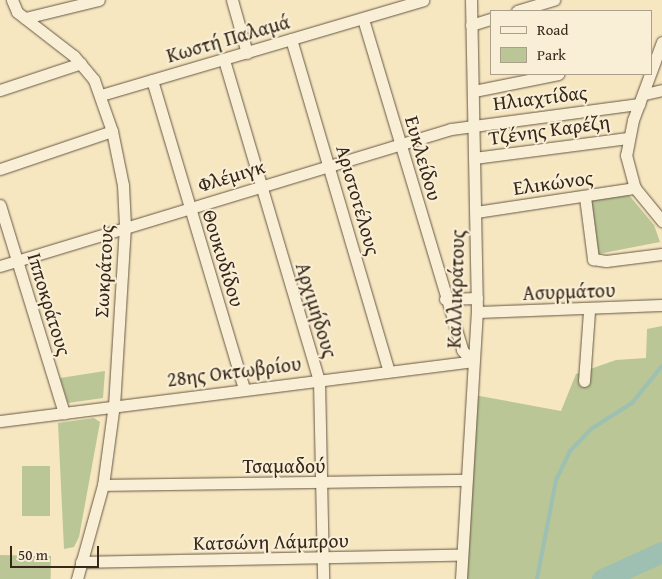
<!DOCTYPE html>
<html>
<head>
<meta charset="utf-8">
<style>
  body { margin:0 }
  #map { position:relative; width:662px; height:579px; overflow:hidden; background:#f6e7c1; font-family:"Gentium Book Plus",serif }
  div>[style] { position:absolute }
  .green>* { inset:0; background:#bac695; transform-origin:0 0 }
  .stream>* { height:4px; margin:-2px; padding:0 2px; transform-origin:2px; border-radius:2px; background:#9dc0b3 }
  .river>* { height:21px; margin:-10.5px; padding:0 10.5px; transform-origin:10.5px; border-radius:10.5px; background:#9dc0b3 }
  .roads { filter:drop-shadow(0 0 1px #675743) drop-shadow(0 0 1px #675743) }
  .street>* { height:11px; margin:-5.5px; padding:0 5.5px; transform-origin:5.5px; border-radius:5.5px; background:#f9efd7 }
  span { translate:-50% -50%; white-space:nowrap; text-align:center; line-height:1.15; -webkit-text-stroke:4px #f9efd7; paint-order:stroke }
  .street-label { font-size:20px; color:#372719 }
  .legend { position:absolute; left:490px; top:10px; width:162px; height:65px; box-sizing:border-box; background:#f9efd7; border:1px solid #ab9f8b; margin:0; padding:6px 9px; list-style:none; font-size:15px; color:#372719 }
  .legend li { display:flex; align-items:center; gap:10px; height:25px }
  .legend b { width:25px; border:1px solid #ab9f8b }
  .scale { position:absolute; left:10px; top:546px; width:89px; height:22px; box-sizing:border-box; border:2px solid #372719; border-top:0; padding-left:6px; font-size:15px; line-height:18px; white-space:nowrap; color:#372719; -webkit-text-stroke:4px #f9efd7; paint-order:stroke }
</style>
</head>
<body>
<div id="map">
  <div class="green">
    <i style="clip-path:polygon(628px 194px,654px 225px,660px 242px,598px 254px,589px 201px)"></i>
    <i style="clip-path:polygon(662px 326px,662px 579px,459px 579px,474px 395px,561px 411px,576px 374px,616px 360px,646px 358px,647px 329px)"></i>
    <i style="clip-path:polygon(105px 371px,103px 398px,68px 403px,60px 378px)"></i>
    <i style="clip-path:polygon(94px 418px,100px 422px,79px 537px,74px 547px,64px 549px,58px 423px)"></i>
    <i style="left:22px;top:466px;width:28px;height:50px"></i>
    <i style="left:0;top:555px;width:51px;height:24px;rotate:1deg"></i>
  </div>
  <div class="stream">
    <i style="left:537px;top:579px;width:101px;rotate:-79.1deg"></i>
    <i style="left:556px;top:480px;width:32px;rotate:-64deg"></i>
    <i style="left:570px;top:451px;width:30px;rotate:-46deg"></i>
    <i style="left:591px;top:429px;width:49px;rotate:-32.4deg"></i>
    <i style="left:632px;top:403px;width:48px;rotate:-51deg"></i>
  </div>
  <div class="river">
    <i style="left:602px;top:579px;width:66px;rotate:-24.2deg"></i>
  </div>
  <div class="roads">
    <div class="street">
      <i style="left:12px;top:0;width:13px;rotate:67deg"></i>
      <i style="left:17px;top:12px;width:72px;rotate:37.7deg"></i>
      <i style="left:74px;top:56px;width:31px;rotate:50deg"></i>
      <i style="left:94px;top:80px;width:54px;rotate:70.6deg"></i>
      <i style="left:112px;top:131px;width:55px;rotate:78.5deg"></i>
      <i style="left:123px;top:185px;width:41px;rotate:87.2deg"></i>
      <i style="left:125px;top:226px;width:178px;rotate:93.5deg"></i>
      <i style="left:114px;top:404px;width:82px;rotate:97.7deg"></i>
      <i style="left:103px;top:485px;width:98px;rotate:105.5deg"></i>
      <i style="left:232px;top:0;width:55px;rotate:74.2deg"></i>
      <i style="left:517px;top:11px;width:39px;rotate:-17deg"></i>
      <i style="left:25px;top:18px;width:76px;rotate:-13.7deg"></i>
      <i style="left:363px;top:19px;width:345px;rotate:73.3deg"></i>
      <i style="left:462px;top:350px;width:15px;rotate:48deg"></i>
      <i style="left:471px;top:25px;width:21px;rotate:-17deg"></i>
      <i style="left:291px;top:39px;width:346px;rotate:73.6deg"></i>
      <i style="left:662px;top:42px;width:83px;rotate:110.4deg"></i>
      <i style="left:633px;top:120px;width:36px;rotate:101deg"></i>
      <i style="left:626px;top:155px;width:34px;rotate:75deg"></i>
      <i style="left:635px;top:188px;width:43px;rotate:50.7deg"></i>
      <i style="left:224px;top:60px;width:334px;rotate:73.5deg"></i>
      <i style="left:319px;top:380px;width:199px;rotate:88.8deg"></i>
      <i style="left:152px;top:80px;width:322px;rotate:73.4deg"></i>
      <i style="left:0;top:90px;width:85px;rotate:-18.4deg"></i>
      <i style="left:474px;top:91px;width:86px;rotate:-11.4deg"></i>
      <i style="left:645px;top:94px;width:17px;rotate:-13deg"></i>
      <i style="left:101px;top:95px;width:336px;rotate:-16.4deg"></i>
      <i style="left:474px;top:158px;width:155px;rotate:-7.4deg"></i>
      <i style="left:0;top:169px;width:118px;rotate:-18.7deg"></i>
      <i style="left:585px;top:197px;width:63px;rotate:82.6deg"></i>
      <i style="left:593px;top:259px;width:13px;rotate:9deg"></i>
      <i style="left:606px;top:261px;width:56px;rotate:-7.1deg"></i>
      <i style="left:0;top:205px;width:218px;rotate:72.9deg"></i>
      <i style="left:476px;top:212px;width:161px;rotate:-8.6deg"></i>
      <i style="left:0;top:266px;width:471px;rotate:-16.9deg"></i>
      <i style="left:451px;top:129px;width:190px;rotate:-7.6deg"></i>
      <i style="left:445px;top:299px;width:32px;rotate:-2deg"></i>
      <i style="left:477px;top:312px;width:185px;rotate:-2.2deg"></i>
      <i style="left:584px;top:381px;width:70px;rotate:-85.9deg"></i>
      <i style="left:0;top:421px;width:476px;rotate:-7.2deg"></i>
      <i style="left:103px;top:485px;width:363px;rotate:-0.8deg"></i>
      <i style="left:81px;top:562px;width:380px;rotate:-1.1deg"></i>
      <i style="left:461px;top:579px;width:267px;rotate:-86.6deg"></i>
      <i style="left:477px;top:312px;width:312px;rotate:-91.1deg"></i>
    </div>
  </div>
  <div class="street-label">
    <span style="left:228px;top:38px;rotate:-16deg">Κωστή Παλαμά</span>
    <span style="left:540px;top:97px;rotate:-7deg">Ηλιαχτίδας</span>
    <span style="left:549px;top:129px;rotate:-8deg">Τζένης Καρέζη</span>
    <span style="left:424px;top:158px;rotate:74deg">Ευκλείδου</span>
    <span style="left:231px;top:175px;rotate:-17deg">Φλέμιγκ</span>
    <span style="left:553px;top:182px;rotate:-8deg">Ελικώνος</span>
    <span style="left:359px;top:200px;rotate:74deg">Αριστοτέλους</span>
    <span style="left:224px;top:258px;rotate:73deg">Θουκυδίδου</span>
    <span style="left:103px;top:271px;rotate:-87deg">Σωκράτους</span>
    <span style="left:455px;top:289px;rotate:-88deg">Καλλικράτους</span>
    <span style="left:569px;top:291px;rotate:-2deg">Ασυρμάτου</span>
    <span style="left:50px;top:304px;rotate:73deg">Ιπποκράτους</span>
    <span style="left:317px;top:310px;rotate:73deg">Αρχιμήδους</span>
    <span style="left:234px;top:371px;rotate:-7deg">28ης Οκτωβρίου</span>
    <span style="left:284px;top:465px">Τσαμαδού</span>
    <span style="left:271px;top:541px;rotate:-1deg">Κατσώνη Λάμπρου</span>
  </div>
  <ul class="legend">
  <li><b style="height:6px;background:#f9efd7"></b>Road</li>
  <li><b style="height:14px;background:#bac695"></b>Park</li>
  </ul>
  <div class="scale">50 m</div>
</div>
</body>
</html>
